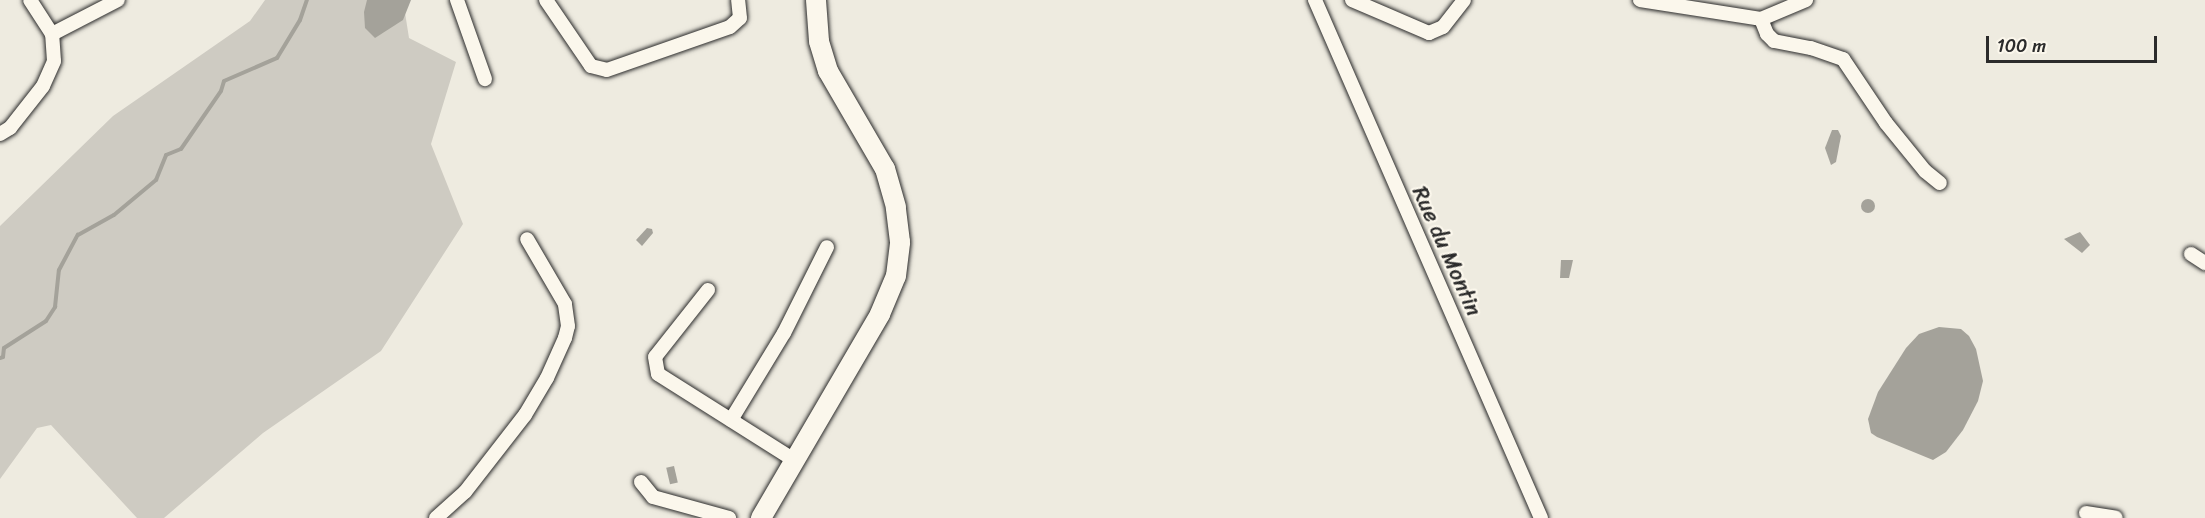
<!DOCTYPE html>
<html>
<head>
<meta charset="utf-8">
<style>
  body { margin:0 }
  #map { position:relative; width:2205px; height:518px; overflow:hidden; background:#eeebe0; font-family:Sriracha,sans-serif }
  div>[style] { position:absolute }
  .green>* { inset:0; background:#cecbc2 }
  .water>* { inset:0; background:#a4a29a; transform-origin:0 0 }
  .round { border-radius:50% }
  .stream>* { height:4px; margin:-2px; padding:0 2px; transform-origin:2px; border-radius:2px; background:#a4a29a }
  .roads { filter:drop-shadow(0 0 2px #2b2b2b) drop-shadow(0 0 2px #2b2b2b) }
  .street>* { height:14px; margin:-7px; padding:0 7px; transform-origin:7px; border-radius:7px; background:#fbf7ec }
  .secondary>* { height:20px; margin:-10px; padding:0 10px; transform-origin:10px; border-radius:10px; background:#fbf7ec }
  span { translate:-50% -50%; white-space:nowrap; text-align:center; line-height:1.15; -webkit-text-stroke:4.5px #fbf7ec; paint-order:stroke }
  .street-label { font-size:22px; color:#2b2b2b }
  .scale { position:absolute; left:1986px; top:36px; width:171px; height:27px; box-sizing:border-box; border:3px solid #2b2b2b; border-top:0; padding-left:8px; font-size:18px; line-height:21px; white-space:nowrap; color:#2b2b2b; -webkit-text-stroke:4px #fbf7ec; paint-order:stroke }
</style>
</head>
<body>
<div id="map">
  <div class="green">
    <i style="clip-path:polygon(265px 0,403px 0,409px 38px,456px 62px,431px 144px,463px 224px,381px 351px,263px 433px,164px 518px,137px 518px,51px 425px,37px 428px,0 479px,0 226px,113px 116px,250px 21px)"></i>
  </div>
  <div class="water">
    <i style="clip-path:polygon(367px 0,411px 0,403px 20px,375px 38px,365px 28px,364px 12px)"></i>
    <i style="clip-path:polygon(1832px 130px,1838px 130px,1841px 136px,1836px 162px,1831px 165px,1825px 148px)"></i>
    <i class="round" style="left:1861px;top:199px;width:14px;height:14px"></i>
    <i style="clip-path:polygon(647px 228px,652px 229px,653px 233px,642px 246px,636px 240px)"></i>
    <i style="clip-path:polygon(2080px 232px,2090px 245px,2082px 253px,2064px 239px)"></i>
    <i style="clip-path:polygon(1561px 260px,1573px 260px,1569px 278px,1560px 278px)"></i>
    <i style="clip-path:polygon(1939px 327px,1961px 329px,1969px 336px,1976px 349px,1983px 381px,1978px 401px,1963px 430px,1946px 452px,1933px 460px,1877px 437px,1871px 433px,1868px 419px,1878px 392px,1906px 348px,1919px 334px)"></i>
    <i style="left:674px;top:466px;width:17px;height:8px;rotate:77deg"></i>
  </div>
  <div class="stream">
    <i style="left:0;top:358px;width:3px;rotate:-18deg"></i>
    <i style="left:3px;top:357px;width:9px;rotate:-84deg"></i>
    <i style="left:4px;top:348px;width:50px;rotate:-32.7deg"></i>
    <i style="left:46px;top:321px;width:17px;rotate:-57deg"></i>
    <i style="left:55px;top:307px;width:37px;rotate:-84deg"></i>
    <i style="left:59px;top:270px;width:40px;rotate:-62deg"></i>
    <i style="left:78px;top:235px;width:41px;rotate:-29.1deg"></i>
    <i style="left:114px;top:215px;width:55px;rotate:-39.8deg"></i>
    <i style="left:156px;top:180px;width:27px;rotate:-68deg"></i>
    <i style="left:166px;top:155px;width:16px;rotate:-22deg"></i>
    <i style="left:181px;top:149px;width:70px;rotate:-55.4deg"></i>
    <i style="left:221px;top:91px;width:10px;rotate:-73deg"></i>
    <i style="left:224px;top:81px;width:58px;rotate:-23.5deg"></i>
    <i style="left:277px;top:58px;width:44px;rotate:-58.8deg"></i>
    <i style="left:300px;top:20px;width:21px;rotate:-71deg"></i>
  </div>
  <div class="roads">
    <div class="street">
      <i style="left:457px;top:0;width:84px;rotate:70.5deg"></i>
      <i style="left:546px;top:0;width:80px;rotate:55.7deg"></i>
      <i style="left:591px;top:66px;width:16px;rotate:14deg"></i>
      <i style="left:607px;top:70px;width:130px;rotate:-19.3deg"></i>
      <i style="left:730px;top:27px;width:13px;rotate:-42deg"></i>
      <i style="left:740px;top:18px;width:18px;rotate:-96deg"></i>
      <i style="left:1315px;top:0;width:565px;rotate:66.43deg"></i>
      <i style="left:1352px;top:0;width:84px;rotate:23.2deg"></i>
      <i style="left:1429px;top:33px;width:15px;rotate:-23deg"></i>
      <i style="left:1443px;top:27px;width:34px;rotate:-52deg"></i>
      <i style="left:1640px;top:0;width:122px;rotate:8.9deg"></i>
      <i style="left:1761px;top:19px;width:49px;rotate:-22.9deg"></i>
      <i style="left:1761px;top:19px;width:16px;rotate:68deg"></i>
      <i style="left:1767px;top:34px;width:10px;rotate:45deg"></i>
      <i style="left:1774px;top:41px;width:38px;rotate:11deg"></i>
      <i style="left:1811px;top:48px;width:34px;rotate:19deg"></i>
      <i style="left:1843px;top:59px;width:77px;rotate:56.1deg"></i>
      <i style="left:1886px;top:123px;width:62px;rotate:50.9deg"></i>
      <i style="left:1925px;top:171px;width:19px;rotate:39deg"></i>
      <i style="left:52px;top:34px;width:74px;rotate:-27.3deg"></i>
      <i style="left:0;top:134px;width:12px;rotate:-31deg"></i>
      <i style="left:10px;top:128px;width:53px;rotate:-51.8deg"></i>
      <i style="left:43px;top:86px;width:27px;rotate:-66deg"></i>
      <i style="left:54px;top:61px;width:27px;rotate:-94deg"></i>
      <i style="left:52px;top:34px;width:40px;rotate:-122.9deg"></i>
      <i style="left:2191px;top:254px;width:17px;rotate:33deg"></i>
      <i style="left:708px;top:290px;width:85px;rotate:128.3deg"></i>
      <i style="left:655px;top:357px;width:17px;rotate:80deg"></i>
      <i style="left:658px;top:374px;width:161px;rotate:32.3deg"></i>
      <i style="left:731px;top:420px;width:102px;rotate:-58.7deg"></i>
      <i style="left:784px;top:333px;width:96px;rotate:-63.4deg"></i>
      <i style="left:641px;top:482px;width:19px;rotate:51deg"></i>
      <i style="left:653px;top:497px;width:79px;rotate:15.4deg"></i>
      <i style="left:2086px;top:513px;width:30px;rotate:9deg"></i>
      <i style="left:436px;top:518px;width:39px;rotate:-42deg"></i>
      <i style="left:465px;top:492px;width:98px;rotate:-52.1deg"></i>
      <i style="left:525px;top:415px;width:43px;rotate:-59.3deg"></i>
      <i style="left:547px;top:378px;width:44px;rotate:-65.8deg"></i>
      <i style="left:565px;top:338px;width:12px;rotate:-76deg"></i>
      <i style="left:568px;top:326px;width:22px;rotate:-98deg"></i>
      <i style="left:565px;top:304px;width:75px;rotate:-120.3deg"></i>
    </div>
    <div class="secondary">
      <i style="left:761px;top:518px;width:236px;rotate:-59.7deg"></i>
      <i style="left:880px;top:314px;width:41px;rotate:-67.2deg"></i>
      <i style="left:896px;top:276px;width:34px;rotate:-83deg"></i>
      <i style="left:900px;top:242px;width:35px;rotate:-97deg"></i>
      <i style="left:896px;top:207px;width:40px;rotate:-106deg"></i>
      <i style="left:885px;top:169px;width:113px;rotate:-120.2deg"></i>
      <i style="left:828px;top:71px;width:31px;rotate:-107deg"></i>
      <i style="left:819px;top:41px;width:41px;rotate:-94.2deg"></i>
    </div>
  </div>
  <div class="street-label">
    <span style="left:1447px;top:251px;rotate:66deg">Rue du Montin</span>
  </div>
  <div class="scale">100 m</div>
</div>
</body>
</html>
